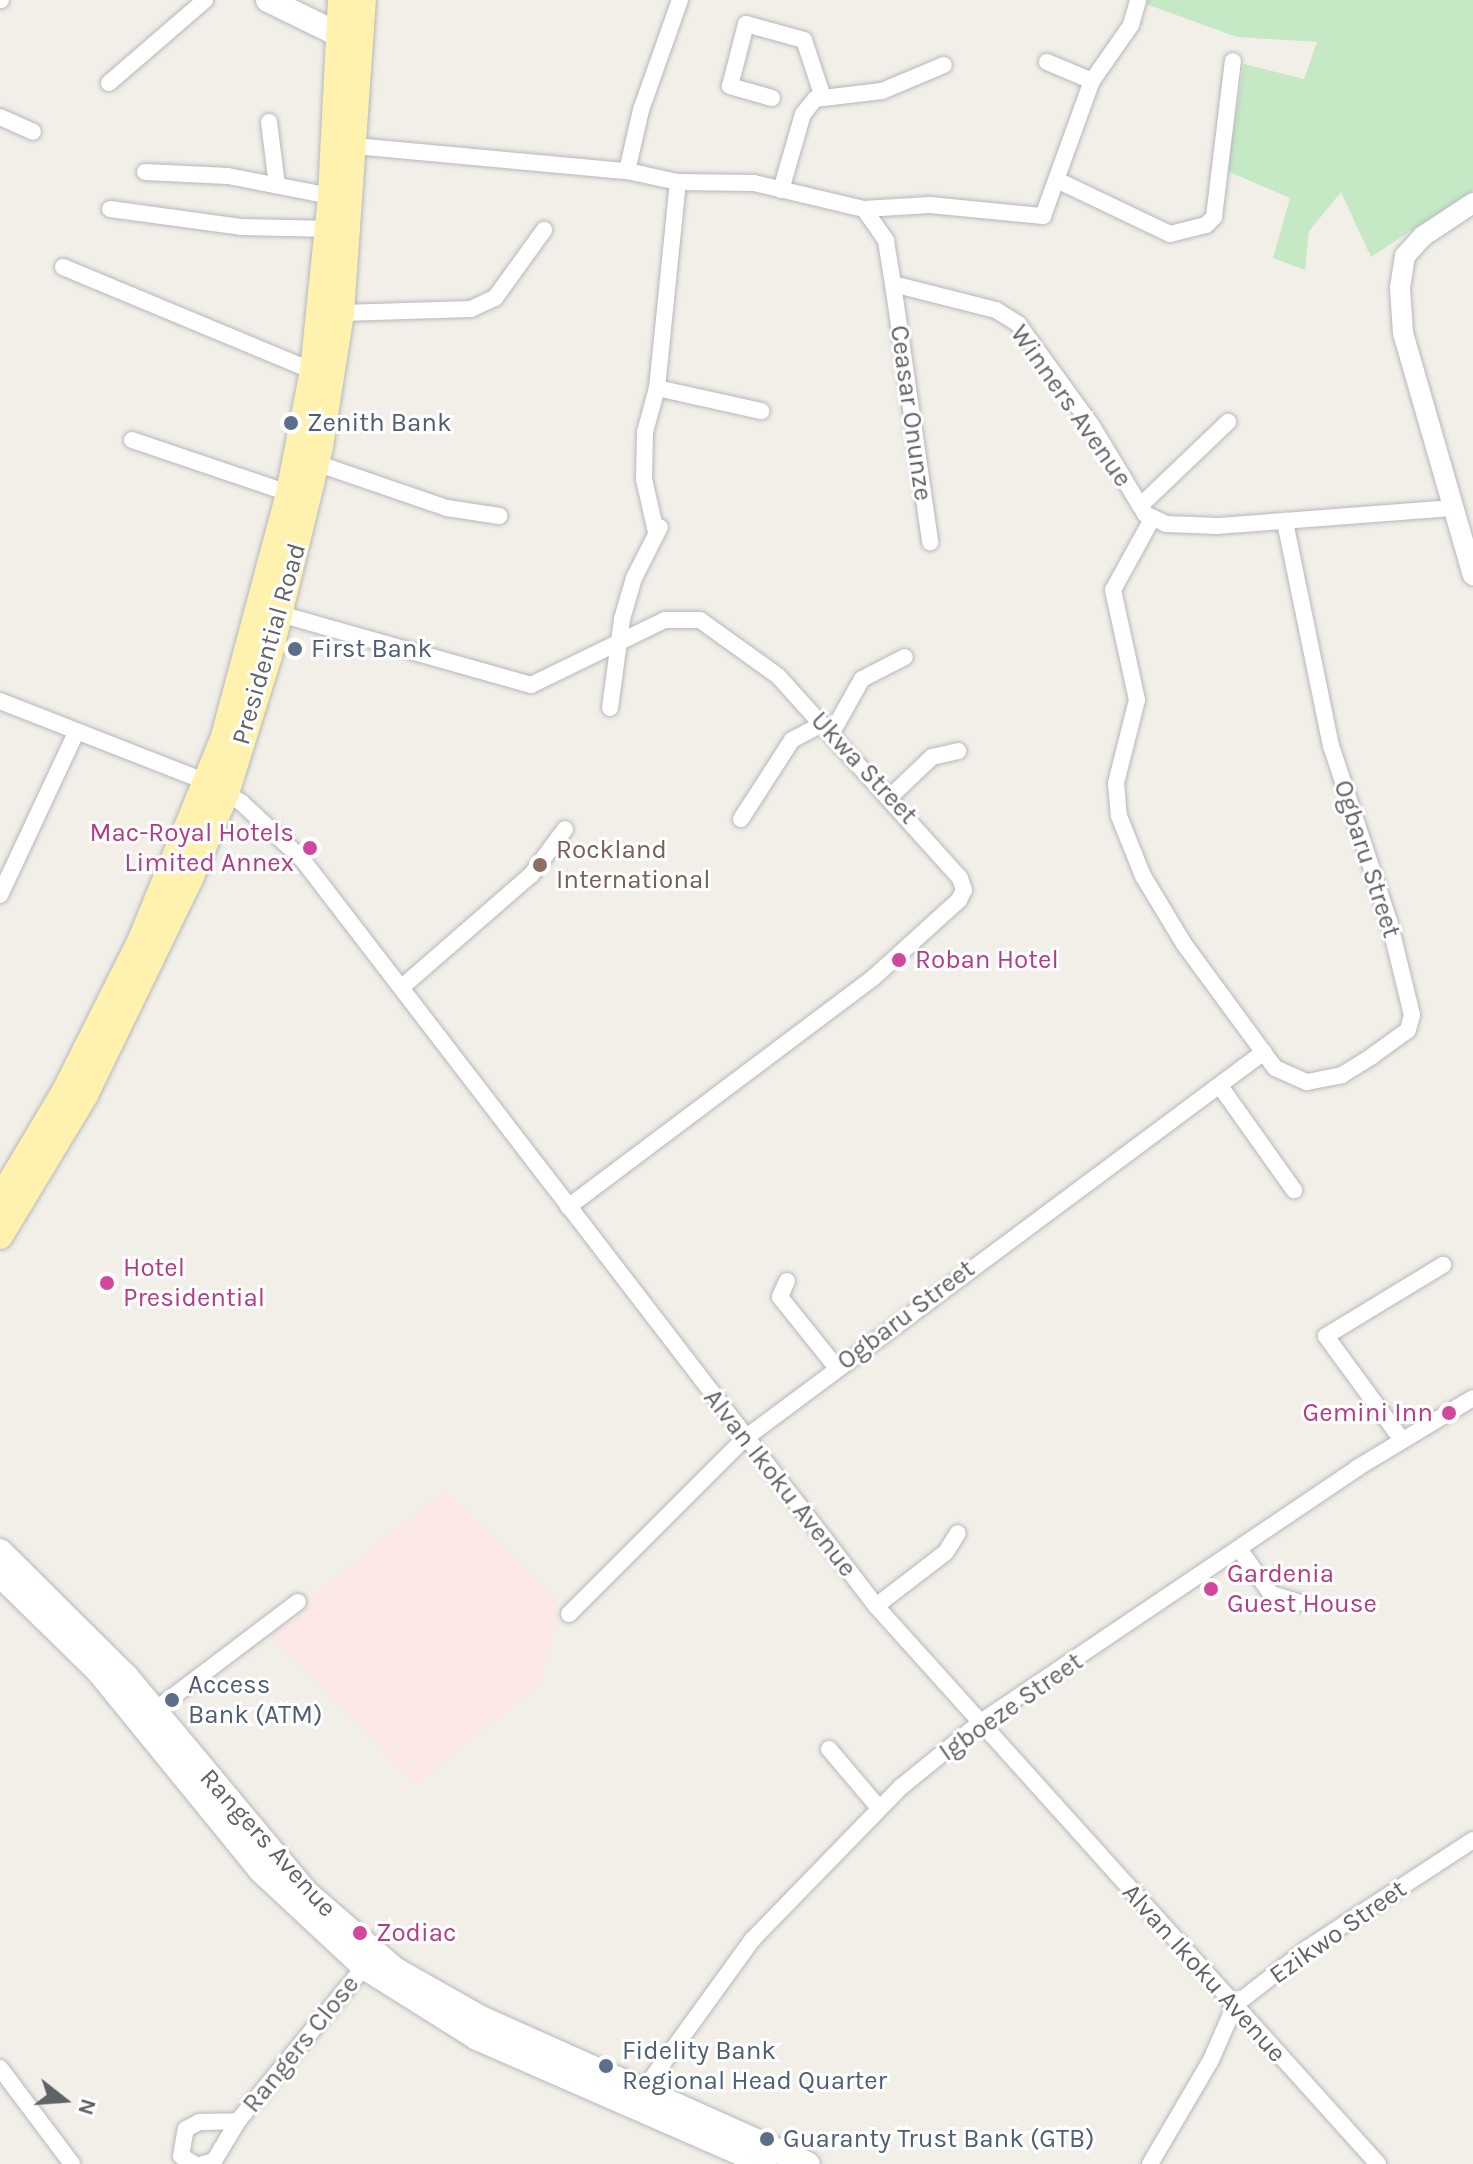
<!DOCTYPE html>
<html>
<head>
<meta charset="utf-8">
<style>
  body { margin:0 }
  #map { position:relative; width:1473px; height:2164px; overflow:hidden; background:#f1efe8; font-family:Karla,sans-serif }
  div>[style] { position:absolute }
  .medical>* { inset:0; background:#fce8e6 }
  .green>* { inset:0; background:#c5e8c5 }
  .roads { filter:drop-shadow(0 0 2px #b5b8bc) drop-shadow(0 0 2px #b5b8bc) }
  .minor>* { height:16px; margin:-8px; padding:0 8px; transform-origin:8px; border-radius:8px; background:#fff }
  .tertiary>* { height:20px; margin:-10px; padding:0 10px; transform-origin:10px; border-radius:10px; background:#fff }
  .secondary>* { height:24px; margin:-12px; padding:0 12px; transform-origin:12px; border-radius:12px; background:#fff }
  .primary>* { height:26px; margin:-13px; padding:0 13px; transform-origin:13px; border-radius:13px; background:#fff2af }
  .dots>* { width:22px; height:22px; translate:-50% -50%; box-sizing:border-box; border:4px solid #fff; border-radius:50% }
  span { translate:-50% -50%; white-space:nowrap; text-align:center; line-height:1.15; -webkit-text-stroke:6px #fff; paint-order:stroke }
  .street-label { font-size:26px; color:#5f6368 }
  .service-label { font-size:26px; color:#4e5e75 }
  .left { translate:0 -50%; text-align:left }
  .hotel-label { font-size:26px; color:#b23c85 }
  .right { translate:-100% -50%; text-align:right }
  .education-label { font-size:26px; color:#785e54 }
  .north { position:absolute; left:24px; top:2060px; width:80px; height:80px; -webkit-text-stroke:6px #fff; paint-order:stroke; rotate:107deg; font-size:22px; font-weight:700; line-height:32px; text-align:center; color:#5f6368 }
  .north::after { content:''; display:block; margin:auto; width:28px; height:36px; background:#5f6368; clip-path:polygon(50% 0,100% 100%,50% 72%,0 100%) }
</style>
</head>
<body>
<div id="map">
  <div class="medical">
    <i style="clip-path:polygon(445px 1490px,559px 1602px,541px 1683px,416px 1784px,266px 1632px)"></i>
  </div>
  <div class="green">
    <i style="clip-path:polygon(1147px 0,1473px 0,1473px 190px,1371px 257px,1341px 192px,1309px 231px,1305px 270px,1273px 258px,1290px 198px,1227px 171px,1244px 64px,1304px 79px,1317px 42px,1237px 37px,1146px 4px)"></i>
  </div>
  <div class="roads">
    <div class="minor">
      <i style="left:0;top:0;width:1px"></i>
      <i style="left:1047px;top:62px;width:49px;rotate:22.9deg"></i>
      <i style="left:109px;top:83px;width:127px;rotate:-40.8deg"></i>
      <i style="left:772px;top:98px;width:44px;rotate:-164.1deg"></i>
      <i style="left:730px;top:86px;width:64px;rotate:-75.5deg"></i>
      <i style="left:746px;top:24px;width:60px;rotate:15.4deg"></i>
      <i style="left:804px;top:40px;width:60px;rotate:71.6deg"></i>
      <i style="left:0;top:117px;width:36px;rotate:24deg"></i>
      <i style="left:269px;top:122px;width:64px;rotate:82.8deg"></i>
      <i style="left:355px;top:146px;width:273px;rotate:5.3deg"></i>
      <i style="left:627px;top:171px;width:52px;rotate:12.2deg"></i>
      <i style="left:678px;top:182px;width:76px;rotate:0.8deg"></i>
      <i style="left:754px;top:183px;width:113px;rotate:13.3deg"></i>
      <i style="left:864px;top:209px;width:39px;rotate:55deg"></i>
      <i style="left:886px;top:241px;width:44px;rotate:80.8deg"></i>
      <i style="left:893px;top:284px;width:106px;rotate:14.2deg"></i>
      <i style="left:996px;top:310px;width:26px;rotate:32deg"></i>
      <i style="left:1018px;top:324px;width:126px;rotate:54deg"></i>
      <i style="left:1092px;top:426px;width:103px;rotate:58.9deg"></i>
      <i style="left:1145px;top:514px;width:23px;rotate:25deg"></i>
      <i style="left:1166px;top:524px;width:52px;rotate:2.2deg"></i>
      <i style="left:1218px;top:526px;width:237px;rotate:-4.4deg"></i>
      <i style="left:627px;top:171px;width:63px;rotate:-77.1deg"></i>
      <i style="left:641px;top:110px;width:117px;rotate:-70.5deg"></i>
      <i style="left:145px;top:172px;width:83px;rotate:2.8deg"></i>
      <i style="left:228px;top:176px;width:105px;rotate:11deg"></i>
      <i style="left:1059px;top:181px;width:123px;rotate:25.5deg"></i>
      <i style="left:1170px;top:234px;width:37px;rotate:-14deg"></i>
      <i style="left:1206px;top:225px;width:11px;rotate:-45deg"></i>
      <i style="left:1214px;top:217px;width:157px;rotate:-83.1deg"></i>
      <i style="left:781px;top:190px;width:79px;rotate:-73.9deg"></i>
      <i style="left:803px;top:114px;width:19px;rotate:-51deg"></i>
      <i style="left:815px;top:99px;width:67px;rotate:-6.8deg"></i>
      <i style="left:882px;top:91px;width:67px;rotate:-22.8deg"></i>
      <i style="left:110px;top:209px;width:132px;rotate:7.8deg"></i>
      <i style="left:241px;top:227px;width:93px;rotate:1.2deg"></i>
      <i style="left:864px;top:209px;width:66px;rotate:-3.5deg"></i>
      <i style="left:930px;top:205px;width:114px;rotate:5.6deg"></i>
      <i style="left:1043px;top:216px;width:144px;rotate:-70.1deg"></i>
      <i style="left:1092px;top:81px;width:68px;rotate:-55.1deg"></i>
      <i style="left:1131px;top:25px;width:26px;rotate:-74deg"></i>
      <i style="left:63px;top:267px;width:271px;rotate:22.6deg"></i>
      <i style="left:893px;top:284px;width:261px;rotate:81.8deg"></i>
      <i style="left:341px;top:313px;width:130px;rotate:-1.8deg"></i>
      <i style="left:471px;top:309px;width:26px;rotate:-25deg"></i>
      <i style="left:495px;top:298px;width:84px;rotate:-54.2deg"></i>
      <i style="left:657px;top:388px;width:107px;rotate:12.5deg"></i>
      <i style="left:132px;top:440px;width:166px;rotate:18.7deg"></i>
      <i style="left:316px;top:463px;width:139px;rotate:19deg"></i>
      <i style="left:447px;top:508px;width:53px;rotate:8.7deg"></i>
      <i style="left:1140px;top:506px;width:122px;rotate:-43.7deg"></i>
      <i style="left:1152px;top:519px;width:81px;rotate:118.8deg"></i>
      <i style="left:1113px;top:590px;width:113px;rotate:77.7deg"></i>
      <i style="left:1137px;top:700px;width:86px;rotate:104.2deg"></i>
      <i style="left:1116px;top:783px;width:33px;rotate:85deg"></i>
      <i style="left:1119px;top:816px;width:65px;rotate:68.2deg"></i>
      <i style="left:1143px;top:876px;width:79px;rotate:58.9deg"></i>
      <i style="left:1184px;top:944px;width:154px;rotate:53.7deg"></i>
      <i style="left:1275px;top:1068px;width:35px;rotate:24deg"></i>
      <i style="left:1307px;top:1082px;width:36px;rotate:-11deg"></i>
      <i style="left:1342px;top:1075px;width:36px;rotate:-32deg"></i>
      <i style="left:1372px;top:1056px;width:44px;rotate:-35.8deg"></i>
      <i style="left:1408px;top:1030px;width:16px;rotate:-75deg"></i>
      <i style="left:1412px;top:1015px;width:97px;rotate:-103.7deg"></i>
      <i style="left:1389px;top:921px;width:184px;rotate:-108.3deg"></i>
      <i style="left:1331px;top:746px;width:230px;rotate:-101.6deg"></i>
      <i style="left:656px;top:532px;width:54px;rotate:-102.8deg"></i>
      <i style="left:644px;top:479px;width:47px;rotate:-88.8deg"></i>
      <i style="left:645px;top:432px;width:46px;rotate:-74.7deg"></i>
      <i style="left:657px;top:388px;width:207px;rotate:-84.2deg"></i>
      <i style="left:280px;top:614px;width:261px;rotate:15.8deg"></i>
      <i style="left:531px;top:685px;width:149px;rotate:-25.9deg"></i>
      <i style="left:665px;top:620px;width:35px"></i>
      <i style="left:700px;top:620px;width:96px;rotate:35.7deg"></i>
      <i style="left:778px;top:676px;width:272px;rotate:48deg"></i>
      <i style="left:960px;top:878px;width:13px;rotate:72deg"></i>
      <i style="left:964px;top:890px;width:11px;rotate:117deg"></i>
      <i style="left:959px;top:900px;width:116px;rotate:137.8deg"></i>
      <i style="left:873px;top:978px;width:381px;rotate:143.1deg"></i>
      <i style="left:0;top:701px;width:225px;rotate:21.4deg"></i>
      <i style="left:209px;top:783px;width:39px;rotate:31deg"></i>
      <i style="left:242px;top:803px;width:82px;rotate:43deg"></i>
      <i style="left:302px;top:859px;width:942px;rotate:52.46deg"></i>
      <i style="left:876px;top:1606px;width:751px;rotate:48.02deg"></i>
      <i style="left:610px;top:708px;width:90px;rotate:-82.3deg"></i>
      <i style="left:622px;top:619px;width:43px;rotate:-73.7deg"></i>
      <i style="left:634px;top:578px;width:57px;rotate:-63deg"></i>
      <i style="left:831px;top:734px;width:63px;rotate:-60.6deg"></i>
      <i style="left:862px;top:679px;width:48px;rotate:-27.1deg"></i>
      <i style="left:891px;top:796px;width:57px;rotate:-43.6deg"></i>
      <i style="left:932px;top:757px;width:27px;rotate:-13deg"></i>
      <i style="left:741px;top:819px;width:94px;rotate:-57.2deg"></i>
      <i style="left:792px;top:740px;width:34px;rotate:-28deg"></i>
      <i style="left:0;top:895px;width:179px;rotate:-64.9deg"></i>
      <i style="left:402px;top:987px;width:171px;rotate:-41deg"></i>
      <i style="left:531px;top:875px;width:57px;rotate:-53.5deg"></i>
      <i style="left:1220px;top:1086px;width:128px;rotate:54.6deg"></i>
      <i style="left:787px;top:1281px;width:17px;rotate:114deg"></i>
      <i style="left:780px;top:1297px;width:90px;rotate:51.3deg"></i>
      <i style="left:1402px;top:1440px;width:129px;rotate:-126.2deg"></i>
      <i style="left:1326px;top:1336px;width:137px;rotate:-31.3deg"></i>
      <i style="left:1240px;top:1550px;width:54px;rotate:54.8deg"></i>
      <i style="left:1271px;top:1594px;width:30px;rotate:17deg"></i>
      <i style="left:876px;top:1606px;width:88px;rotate:-37.6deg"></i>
      <i style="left:946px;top:1552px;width:22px;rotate:-58deg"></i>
      <i style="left:569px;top:1614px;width:247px;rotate:-45deg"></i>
      <i style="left:744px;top:1439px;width:648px;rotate:-36.66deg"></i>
      <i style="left:155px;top:1710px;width:179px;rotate:-37.1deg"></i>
      <i style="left:829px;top:1749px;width:77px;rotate:49.7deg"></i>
      <i style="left:0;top:2068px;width:120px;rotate:53.1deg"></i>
      <i style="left:637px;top:2099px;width:196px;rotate:-54.1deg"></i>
      <i style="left:752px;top:1940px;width:214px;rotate:-45.8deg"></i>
      <i style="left:901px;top:1787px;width:103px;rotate:-39.1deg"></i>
      <i style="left:981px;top:1722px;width:454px;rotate:-34deg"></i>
      <i style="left:1357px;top:1468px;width:135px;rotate:-31.1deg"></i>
      <i style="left:194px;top:2164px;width:15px;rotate:-148deg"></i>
      <i style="left:181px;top:2156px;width:27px;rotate:-80deg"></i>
      <i style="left:186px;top:2129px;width:15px;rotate:-28deg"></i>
      <i style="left:199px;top:2122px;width:39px;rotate:-1deg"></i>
      <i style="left:203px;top:2164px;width:11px;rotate:-15deg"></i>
      <i style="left:214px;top:2161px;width:47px;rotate:-59deg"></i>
      <i style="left:238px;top:2121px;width:199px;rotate:-50.7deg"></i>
      <i style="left:1150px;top:2164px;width:121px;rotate:-59.6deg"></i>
      <i style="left:1211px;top:2060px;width:60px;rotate:-66.4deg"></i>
      <i style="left:1235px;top:2005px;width:93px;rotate:-38deg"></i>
      <i style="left:1308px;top:1948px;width:197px;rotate:-33.2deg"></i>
    </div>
    <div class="tertiary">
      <i style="left:1473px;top:203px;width:60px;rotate:146.6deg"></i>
      <i style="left:1423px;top:236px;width:27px;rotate:132deg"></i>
      <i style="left:1405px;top:256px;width:32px;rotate:99deg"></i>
      <i style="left:1400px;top:288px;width:45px;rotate:86.2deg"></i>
      <i style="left:1403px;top:333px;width:252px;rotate:73.9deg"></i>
    </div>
    <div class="secondary">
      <i style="left:268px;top:0;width:98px;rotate:26deg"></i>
      <i style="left:0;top:1551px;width:177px;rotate:44.8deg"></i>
      <i style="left:126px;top:1676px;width:283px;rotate:50.2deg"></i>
      <i style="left:307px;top:1893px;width:118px;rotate:40.9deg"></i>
      <i style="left:396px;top:1970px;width:95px;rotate:29.5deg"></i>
      <i style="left:479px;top:2017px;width:360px;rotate:24.1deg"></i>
      <i style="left:0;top:1575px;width:137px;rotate:44.4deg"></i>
      <i style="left:98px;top:1671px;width:258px;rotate:50.8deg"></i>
      <i style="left:261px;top:1871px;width:141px;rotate:43deg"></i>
      <i style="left:364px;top:1967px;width:133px;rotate:32.1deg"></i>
      <i style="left:477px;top:2038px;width:314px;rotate:23.6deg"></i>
    </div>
    <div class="primary">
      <i style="left:0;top:1200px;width:127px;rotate:-59.2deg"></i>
      <i style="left:65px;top:1091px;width:167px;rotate:-63.3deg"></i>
      <i style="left:140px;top:942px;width:218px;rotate:-67.7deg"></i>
      <i style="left:223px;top:740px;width:256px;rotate:-75deg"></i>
      <i style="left:289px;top:493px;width:124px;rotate:-78.9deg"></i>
      <i style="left:313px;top:371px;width:176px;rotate:-84.1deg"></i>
      <i style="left:331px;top:196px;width:196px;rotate:-87.1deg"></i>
      <i style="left:0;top:1236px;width:165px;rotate:-58.9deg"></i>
      <i style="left:85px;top:1095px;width:240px;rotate:-64.1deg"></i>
      <i style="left:190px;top:879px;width:93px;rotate:-67.3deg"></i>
      <i style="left:226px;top:793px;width:144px;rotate:-72.6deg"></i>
      <i style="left:269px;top:656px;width:216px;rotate:-76.3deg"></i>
      <i style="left:320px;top:446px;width:135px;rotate:-81deg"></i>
      <i style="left:341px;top:313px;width:314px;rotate:-86deg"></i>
    </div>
  </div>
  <div class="dots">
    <i style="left:291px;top:423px;background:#5c6f8a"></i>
    <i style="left:295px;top:649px;background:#5c6f8a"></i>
    <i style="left:310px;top:848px;background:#d1479c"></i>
    <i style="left:540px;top:865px;background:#8d6e63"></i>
    <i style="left:899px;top:960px;background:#d1479c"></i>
    <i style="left:107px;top:1283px;background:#d1479c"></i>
    <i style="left:1449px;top:1413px;background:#d1479c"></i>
    <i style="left:1211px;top:1589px;background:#d1479c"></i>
    <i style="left:172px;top:1700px;background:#5c6f8a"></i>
    <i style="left:360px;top:1933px;background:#d1479c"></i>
    <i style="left:606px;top:2066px;background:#5c6f8a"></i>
    <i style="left:767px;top:2139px;background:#5c6f8a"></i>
  </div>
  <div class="street-label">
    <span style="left:1071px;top:406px;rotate:55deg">Winners Avenue</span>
    <span style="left:911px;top:413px;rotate:82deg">Ceasar Onunze</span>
    <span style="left:269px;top:644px;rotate:-74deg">Presidential Road</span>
    <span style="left:864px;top:768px;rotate:47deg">Ukwa Street</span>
    <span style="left:1367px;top:859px;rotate:72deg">Ogbaru Street</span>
    <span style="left:906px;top:1315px;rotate:-37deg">Ogbaru Street</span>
    <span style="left:780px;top:1483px;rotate:52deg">Alvan Ikoku Avenue</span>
    <span style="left:1011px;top:1707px;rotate:-35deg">Igboeze Street</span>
    <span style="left:268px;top:1843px;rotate:48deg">Rangers Avenue</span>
    <span style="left:1338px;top:1932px;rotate:-35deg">Ezikwo Street</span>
    <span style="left:1204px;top:1973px;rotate:48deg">Alvan Ikoku Avenue</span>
    <span style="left:301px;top:2044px;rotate:-51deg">Rangers Close</span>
  </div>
  <div class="service-label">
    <span class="left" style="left:307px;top:423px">Zenith Bank</span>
    <span class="left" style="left:311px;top:649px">First Bank</span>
    <span class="left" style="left:188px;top:1700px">Access<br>Bank (ATM)</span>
    <span class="left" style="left:622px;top:2066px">Fidelity Bank<br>Regional Head Quarter</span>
    <span class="left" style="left:783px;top:2139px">Guaranty Trust Bank (GTB)</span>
  </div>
  <div class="hotel-label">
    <span class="right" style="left:294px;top:848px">Mac-Royal Hotels<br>Limited Annex</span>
    <span class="left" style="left:915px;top:960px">Roban Hotel</span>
    <span class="left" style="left:123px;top:1283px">Hotel<br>Presidential</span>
    <span class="right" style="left:1433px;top:1413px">Gemini Inn</span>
    <span class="left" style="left:1227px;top:1589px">Gardenia<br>Guest House</span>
    <span class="left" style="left:376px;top:1933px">Zodiac</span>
  </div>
  <div class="education-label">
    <span class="left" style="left:556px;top:865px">Rockland<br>International</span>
  </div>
  <div class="north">N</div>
</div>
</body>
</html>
